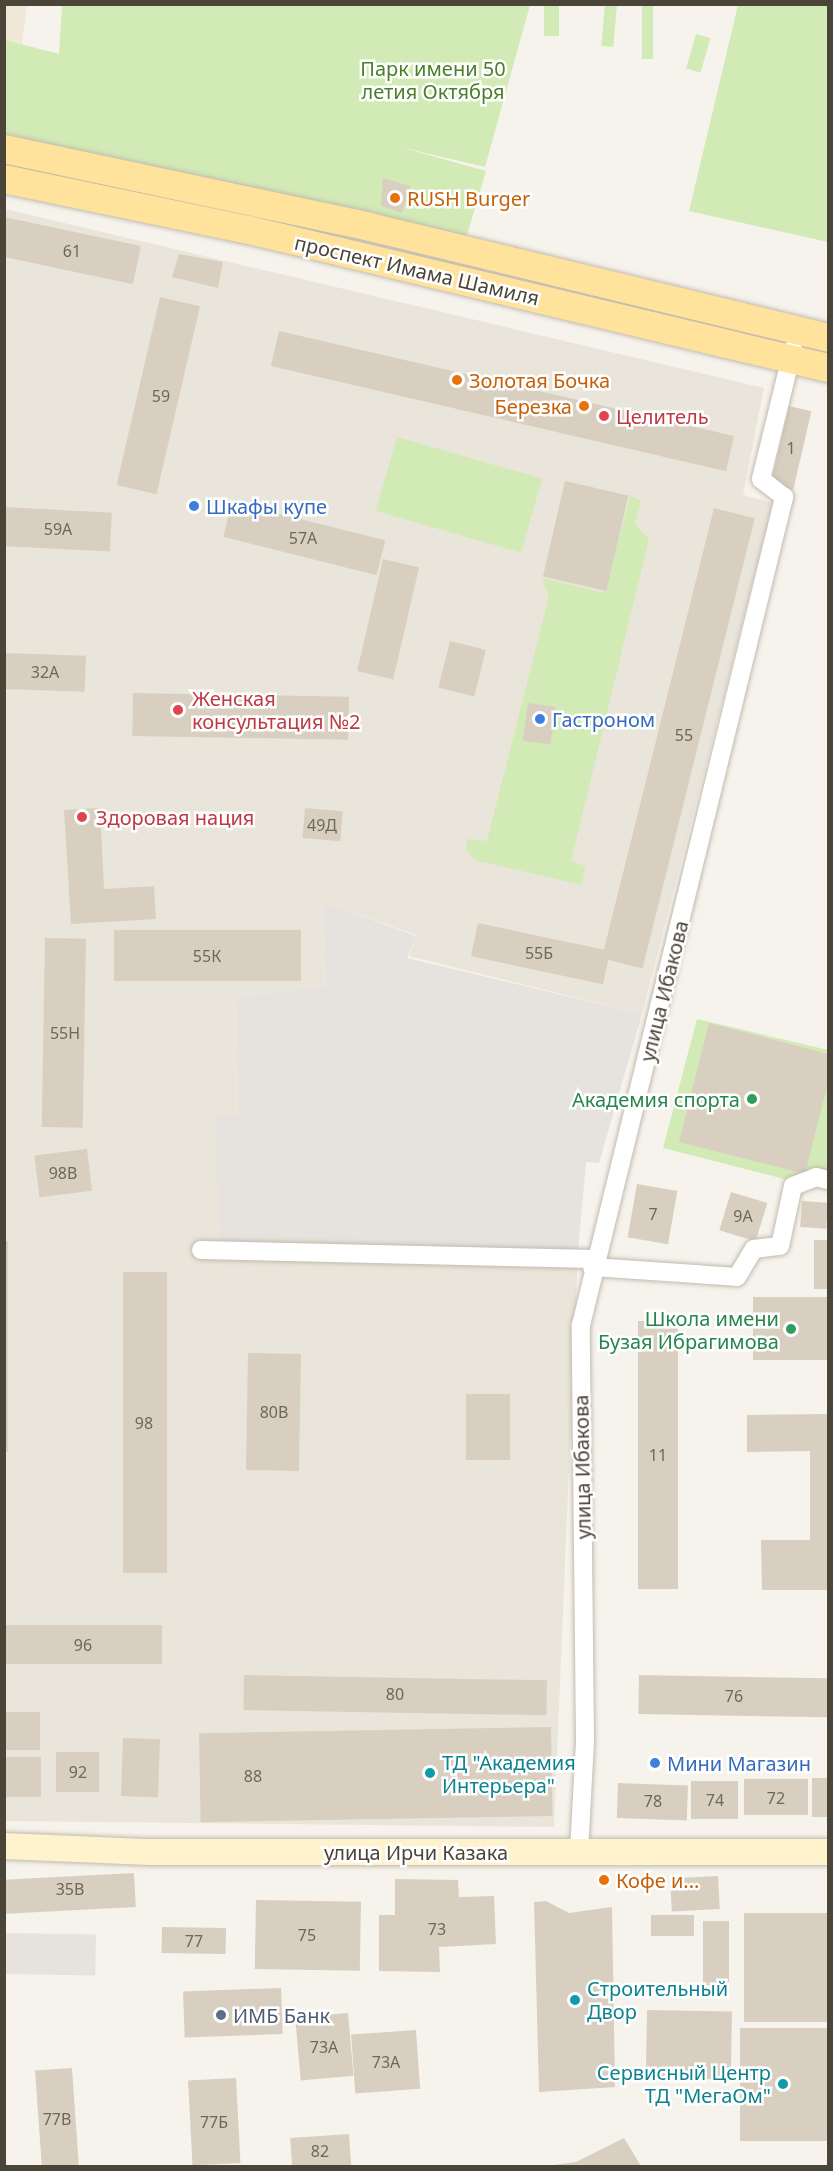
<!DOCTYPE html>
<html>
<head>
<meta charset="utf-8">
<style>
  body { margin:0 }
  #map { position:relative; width:833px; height:2171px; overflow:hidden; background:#f6f3ec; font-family:"Noto Sans",sans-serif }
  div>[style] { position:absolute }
  .residential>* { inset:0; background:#eae5da }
  .industrial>* { inset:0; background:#e6e2dd; transform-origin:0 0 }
  .education>* { inset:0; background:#efe8d6 }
  .green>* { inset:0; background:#d2eab5; transform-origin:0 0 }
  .building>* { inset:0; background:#d8cfc1; transform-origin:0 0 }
  .roads { filter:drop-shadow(0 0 2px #c2bbae) drop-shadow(0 0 2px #c2bbae) }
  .street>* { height:18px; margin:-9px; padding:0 9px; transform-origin:9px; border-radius:9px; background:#fff }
  .secondary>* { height:26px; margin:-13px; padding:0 13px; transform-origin:13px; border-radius:13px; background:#fff3cd }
  .primary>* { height:28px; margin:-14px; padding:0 14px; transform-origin:14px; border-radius:14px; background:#ffe39c }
  .dots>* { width:16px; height:16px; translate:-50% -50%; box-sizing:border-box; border:3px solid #fff; border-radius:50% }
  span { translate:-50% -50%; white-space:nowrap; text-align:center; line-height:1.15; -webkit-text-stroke:5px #fff; paint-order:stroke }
  .number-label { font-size:16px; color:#6e675b }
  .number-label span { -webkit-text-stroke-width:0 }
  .park-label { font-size:20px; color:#4a7f2a }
  .food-label { font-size:20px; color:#c56008 }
  .left { translate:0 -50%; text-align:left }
  .right { translate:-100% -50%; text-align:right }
  .street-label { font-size:20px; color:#4b4439 }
  .health-label { font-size:20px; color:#be3a42 }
  .shop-label { font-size:20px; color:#366cbe }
  .leisure-label { font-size:20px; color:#27864d }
  .culture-label { font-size:20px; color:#0d838f }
  .service-label { font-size:20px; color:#4e5e75 }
  .frame { position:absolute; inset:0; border:6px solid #4b4439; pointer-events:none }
</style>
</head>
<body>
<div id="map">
  <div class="residential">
    <i style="clip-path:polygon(5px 209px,764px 388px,743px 495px,773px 503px,642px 1014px,409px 956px,416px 935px,323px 902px,326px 986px,236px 997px,238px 1117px,214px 1113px,578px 1252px,554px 1827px,5px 1821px)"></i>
  </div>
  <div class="industrial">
    <i style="clip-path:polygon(323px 902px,416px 936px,407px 958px,642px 1014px,599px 1163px,586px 1162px,578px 1252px,221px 1248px,214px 1113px,238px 1116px,236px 997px,326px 986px)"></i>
    <i style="left:5px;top:1933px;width:91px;height:41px;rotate:1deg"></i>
  </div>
  <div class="education">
    <i style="clip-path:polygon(5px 5px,27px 5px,22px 44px,5px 40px)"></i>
  </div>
  <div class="green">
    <i style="left:605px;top:4px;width:12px;height:42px;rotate:5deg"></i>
    <i style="clip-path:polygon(62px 5px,530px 5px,485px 167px,400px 147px,486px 171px,466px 238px,5px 135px,5px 40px,59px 54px)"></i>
    <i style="left:544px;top:5px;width:15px;height:31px"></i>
    <i style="left:642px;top:5px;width:11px;height:54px"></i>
    <i style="clip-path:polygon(738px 5px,828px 5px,828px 242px,689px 211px)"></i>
    <i style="left:696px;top:34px;width:15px;height:36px;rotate:16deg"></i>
    <i style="left:397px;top:437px;width:151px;height:77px;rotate:16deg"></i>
    <i style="clip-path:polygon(630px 496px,641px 501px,635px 524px,649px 539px,571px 861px,585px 866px,582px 885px,475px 860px,466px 849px,467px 839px,487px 841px,549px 596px,542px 578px,604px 593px)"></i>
    <i style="clip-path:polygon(697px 1019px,828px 1050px,828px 1190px,663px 1148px)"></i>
  </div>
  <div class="building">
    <i style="clip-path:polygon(383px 178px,410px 186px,402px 213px,381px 206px)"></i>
    <i style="left:4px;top:217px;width:140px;height:39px;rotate:12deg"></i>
    <i style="clip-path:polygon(179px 254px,223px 262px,218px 288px,172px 277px)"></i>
    <i style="left:160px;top:297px;width:41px;height:193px;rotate:13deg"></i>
    <i style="left:279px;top:331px;width:467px;height:36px;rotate:13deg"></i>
    <i style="left:789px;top:406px;width:23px;height:81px;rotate:13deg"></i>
    <i style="left:565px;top:481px;width:65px;height:98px;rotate:13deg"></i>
    <i style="left:232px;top:502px;width:158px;height:36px;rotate:14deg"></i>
    <i style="left:4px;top:507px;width:108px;height:39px;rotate:3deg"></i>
    <i style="left:714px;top:508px;width:42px;height:464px;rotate:14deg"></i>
    <i style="left:383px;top:559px;width:37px;height:115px;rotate:13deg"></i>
    <i style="left:450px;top:641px;width:37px;height:48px;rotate:14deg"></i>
    <i style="left:4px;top:653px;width:82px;height:36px;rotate:2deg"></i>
    <i style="left:133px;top:693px;width:216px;height:43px;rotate:1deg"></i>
    <i style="left:528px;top:703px;width:28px;height:38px;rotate:8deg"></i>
    <i style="clip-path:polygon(100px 808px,104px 889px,154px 886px,156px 919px,71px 924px,64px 810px)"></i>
    <i style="left:305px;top:808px;width:38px;height:30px;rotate:5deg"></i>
    <i style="left:478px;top:923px;width:135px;height:34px;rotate:12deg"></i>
    <i style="left:114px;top:930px;width:187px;height:51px"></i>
    <i style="left:45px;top:938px;width:41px;height:189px;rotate:1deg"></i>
    <i style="clip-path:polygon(709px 1023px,828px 1054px,828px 1083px,805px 1174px,679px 1142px)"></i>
    <i style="left:87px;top:1149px;width:42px;height:53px;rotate:83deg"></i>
    <i style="left:637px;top:1184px;width:41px;height:54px;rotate:10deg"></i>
    <i style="left:731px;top:1192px;width:38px;height:40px;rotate:17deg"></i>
    <i style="left:802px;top:1201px;width:26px;height:26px;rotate:4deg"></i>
    <i style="left:814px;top:1240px;width:14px;height:49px"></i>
    <i style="left:4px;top:1241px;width:4px;height:211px"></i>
    <i style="left:123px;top:1272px;width:44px;height:301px"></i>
    <i style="left:753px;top:1297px;width:75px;height:63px"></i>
    <i style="left:638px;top:1321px;width:40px;height:268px"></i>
    <i style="left:248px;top:1353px;width:53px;height:117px;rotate:1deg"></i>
    <i style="left:466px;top:1394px;width:44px;height:66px"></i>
    <i style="clip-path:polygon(828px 1414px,828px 1590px,762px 1590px,761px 1540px,810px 1540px,810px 1451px,747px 1452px,747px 1415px)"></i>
    <i style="left:162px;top:1625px;width:39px;height:158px;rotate:90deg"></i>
    <i style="left:244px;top:1675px;width:303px;height:35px;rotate:1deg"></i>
    <i style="left:639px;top:1675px;width:189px;height:39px;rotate:1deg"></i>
    <i style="left:4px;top:1712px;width:36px;height:38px"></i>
    <i style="left:551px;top:1727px;width:89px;height:352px;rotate:89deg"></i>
    <i style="left:123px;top:1738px;width:37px;height:58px;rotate:2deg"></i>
    <i style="left:56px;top:1752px;width:43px;height:40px"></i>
    <i style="left:4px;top:1757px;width:37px;height:40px"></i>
    <i style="left:812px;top:1778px;width:16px;height:39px"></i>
    <i style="left:808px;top:1779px;width:36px;height:64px;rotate:90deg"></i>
    <i style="left:691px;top:1781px;width:47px;height:38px"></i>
    <i style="left:618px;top:1783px;width:70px;height:35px;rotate:2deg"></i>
    <i style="left:134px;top:1873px;width:34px;height:130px;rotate:87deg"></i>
    <i style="left:718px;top:1876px;width:33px;height:48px;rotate:87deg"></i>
    <i style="clip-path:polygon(395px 1879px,458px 1880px,459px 1897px,494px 1896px,496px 1944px,439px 1947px,440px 1972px,379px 1971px,379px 1915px,395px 1915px)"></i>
    <i style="left:256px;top:1900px;width:105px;height:69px;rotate:1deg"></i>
    <i style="clip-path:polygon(546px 1901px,569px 1913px,612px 1907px,615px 2087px,539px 2092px,534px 1902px)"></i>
    <i style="left:744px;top:1913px;width:84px;height:109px"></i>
    <i style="left:651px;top:1915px;width:43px;height:21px"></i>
    <i style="left:703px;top:1921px;width:26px;height:64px"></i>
    <i style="left:162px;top:1927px;width:64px;height:26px;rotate:1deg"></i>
    <i style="left:281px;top:1988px;width:46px;height:98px;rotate:88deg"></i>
    <i style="left:647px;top:2010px;width:85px;height:68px;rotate:1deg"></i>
    <i style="left:348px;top:2013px;width:63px;height:53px;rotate:85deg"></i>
    <i style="left:740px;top:2028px;width:88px;height:113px"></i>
    <i style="left:416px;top:2030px;width:59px;height:65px;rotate:86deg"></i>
    <i style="left:72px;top:2068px;width:98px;height:37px;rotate:86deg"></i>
    <i style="left:236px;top:2078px;width:85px;height:48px;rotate:87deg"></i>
    <i style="left:349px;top:2134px;width:32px;height:59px;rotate:86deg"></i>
    <i style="clip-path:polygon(624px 2138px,641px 2166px,547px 2166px,576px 2162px)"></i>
  </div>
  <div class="roads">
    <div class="street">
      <i style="left:201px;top:1250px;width:392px;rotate:1.3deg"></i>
      <i style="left:592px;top:1267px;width:145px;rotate:3.9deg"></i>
      <i style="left:737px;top:1277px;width:33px;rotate:-59deg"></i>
      <i style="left:754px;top:1249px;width:26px;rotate:-7deg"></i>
      <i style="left:780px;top:1246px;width:61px;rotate:-77.8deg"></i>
      <i style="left:793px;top:1186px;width:25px;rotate:-21deg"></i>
      <i style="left:816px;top:1177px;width:12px;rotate:14deg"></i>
      <i style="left:579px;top:1852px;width:112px;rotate:-86.9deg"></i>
      <i style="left:585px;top:1740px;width:415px;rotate:-90.6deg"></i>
      <i style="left:581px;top:1325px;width:853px;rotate:-76.22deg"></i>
      <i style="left:784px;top:497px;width:29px;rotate:-142deg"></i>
      <i style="left:761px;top:479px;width:134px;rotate:-76.2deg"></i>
    </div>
    <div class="secondary">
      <i style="left:4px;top:1846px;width:146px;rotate:2.4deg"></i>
      <i style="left:150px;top:1852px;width:678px"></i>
    </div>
    <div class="primary">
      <i style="left:4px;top:149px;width:374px;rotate:12deg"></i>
      <i style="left:370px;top:227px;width:471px;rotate:13.6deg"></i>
      <i style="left:4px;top:179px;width:250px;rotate:11.8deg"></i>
      <i style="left:249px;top:230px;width:595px;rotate:13.41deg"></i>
    </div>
  </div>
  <div class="dots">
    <i style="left:395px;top:198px;background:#e8710a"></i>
    <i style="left:457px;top:380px;background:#e8710a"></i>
    <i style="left:584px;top:406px;background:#e8710a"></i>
    <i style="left:604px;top:416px;background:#e0444e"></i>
    <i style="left:194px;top:506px;background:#3f7fe0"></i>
    <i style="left:178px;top:710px;background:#e0444e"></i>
    <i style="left:540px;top:719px;background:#3f7fe0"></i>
    <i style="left:82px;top:817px;background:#e0444e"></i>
    <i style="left:752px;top:1099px;background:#2e9e5b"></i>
    <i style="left:791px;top:1329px;background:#2e9e5b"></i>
    <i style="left:655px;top:1763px;background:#3f7fe0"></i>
    <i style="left:430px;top:1773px;background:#0f9aa8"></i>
    <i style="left:604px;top:1880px;background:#e8710a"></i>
    <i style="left:575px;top:2000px;background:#0f9aa8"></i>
    <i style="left:221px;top:2015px;background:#5c6f8a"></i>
    <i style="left:783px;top:2084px;background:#0f9aa8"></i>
  </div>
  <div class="number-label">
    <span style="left:72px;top:251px">61</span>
    <span style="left:161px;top:396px">59</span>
    <span style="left:791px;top:448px">1</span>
    <span style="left:58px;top:529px">59А</span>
    <span style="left:303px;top:538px">57А</span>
    <span style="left:45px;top:672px">32А</span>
    <span style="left:684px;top:735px">55</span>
    <span style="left:322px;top:825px">49Д</span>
    <span style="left:539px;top:953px">55Б</span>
    <span style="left:207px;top:956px">55К</span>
    <span style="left:65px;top:1033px">55Н</span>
    <span style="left:63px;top:1173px">98В</span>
    <span style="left:653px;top:1214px">7</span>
    <span style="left:743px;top:1216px">9A</span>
    <span style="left:274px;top:1412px">80В</span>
    <span style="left:144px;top:1423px">98</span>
    <span style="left:658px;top:1455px">11</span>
    <span style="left:83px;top:1645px">96</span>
    <span style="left:395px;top:1694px">80</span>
    <span style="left:734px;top:1696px">76</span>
    <span style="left:78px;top:1772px">92</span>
    <span style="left:253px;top:1776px">88</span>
    <span style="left:776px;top:1798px">72</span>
    <span style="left:715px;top:1800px">74</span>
    <span style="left:653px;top:1801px">78</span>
    <span style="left:70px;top:1889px">35В</span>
    <span style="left:437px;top:1929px">73</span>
    <span style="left:307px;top:1935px">75</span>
    <span style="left:194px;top:1941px">77</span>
    <span style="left:324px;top:2047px">73А</span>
    <span style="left:386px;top:2062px">73А</span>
    <span style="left:57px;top:2119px">77В</span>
    <span style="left:214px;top:2122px">77Б</span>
    <span style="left:320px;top:2151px">82</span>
  </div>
  <div class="park-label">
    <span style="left:433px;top:80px">Парк имени 50<br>летия Октября</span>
  </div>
  <div class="food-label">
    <span class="left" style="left:407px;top:198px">RUSH Burger</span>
    <span class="left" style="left:469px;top:380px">Золотая Бочка</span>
    <span class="right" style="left:572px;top:406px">Березка</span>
    <span class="left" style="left:616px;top:1880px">Кофе и...</span>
  </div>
  <div class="street-label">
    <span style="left:417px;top:270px;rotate:13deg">проспект Имама Шамиля</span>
    <span style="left:664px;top:991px;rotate:-76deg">улица Ибакова</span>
    <span style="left:582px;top:1467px;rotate:-91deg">улица Ибакова</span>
    <span style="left:416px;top:1852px">улица Ирчи Казака</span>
  </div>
  <div class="health-label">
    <span class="left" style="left:616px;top:416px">Целитель</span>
    <span class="left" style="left:192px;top:710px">Женская<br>консультация №2</span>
    <span class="left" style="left:96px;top:817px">Здоровая нация</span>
  </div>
  <div class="shop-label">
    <span class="left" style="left:206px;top:506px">Шкафы купе</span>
    <span class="left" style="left:552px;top:719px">Гастроном</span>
    <span class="left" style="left:667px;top:1763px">Мини Магазин</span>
  </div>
  <div class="leisure-label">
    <span class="right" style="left:740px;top:1099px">Академия спорта</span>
    <span class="right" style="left:779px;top:1330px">Школа имени<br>Бузая Ибрагимова</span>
  </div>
  <div class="culture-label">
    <span class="left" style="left:442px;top:1774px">ТД "Академия<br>Интерьера"</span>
    <span class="left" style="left:587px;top:2000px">Строительный<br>Двор</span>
    <span class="right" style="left:771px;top:2084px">Сервисный Центр<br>ТД "МегаОм"</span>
  </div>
  <div class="service-label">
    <span class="left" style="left:233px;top:2015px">ИМБ Банк</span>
  </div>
  <div class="frame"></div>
</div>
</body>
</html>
